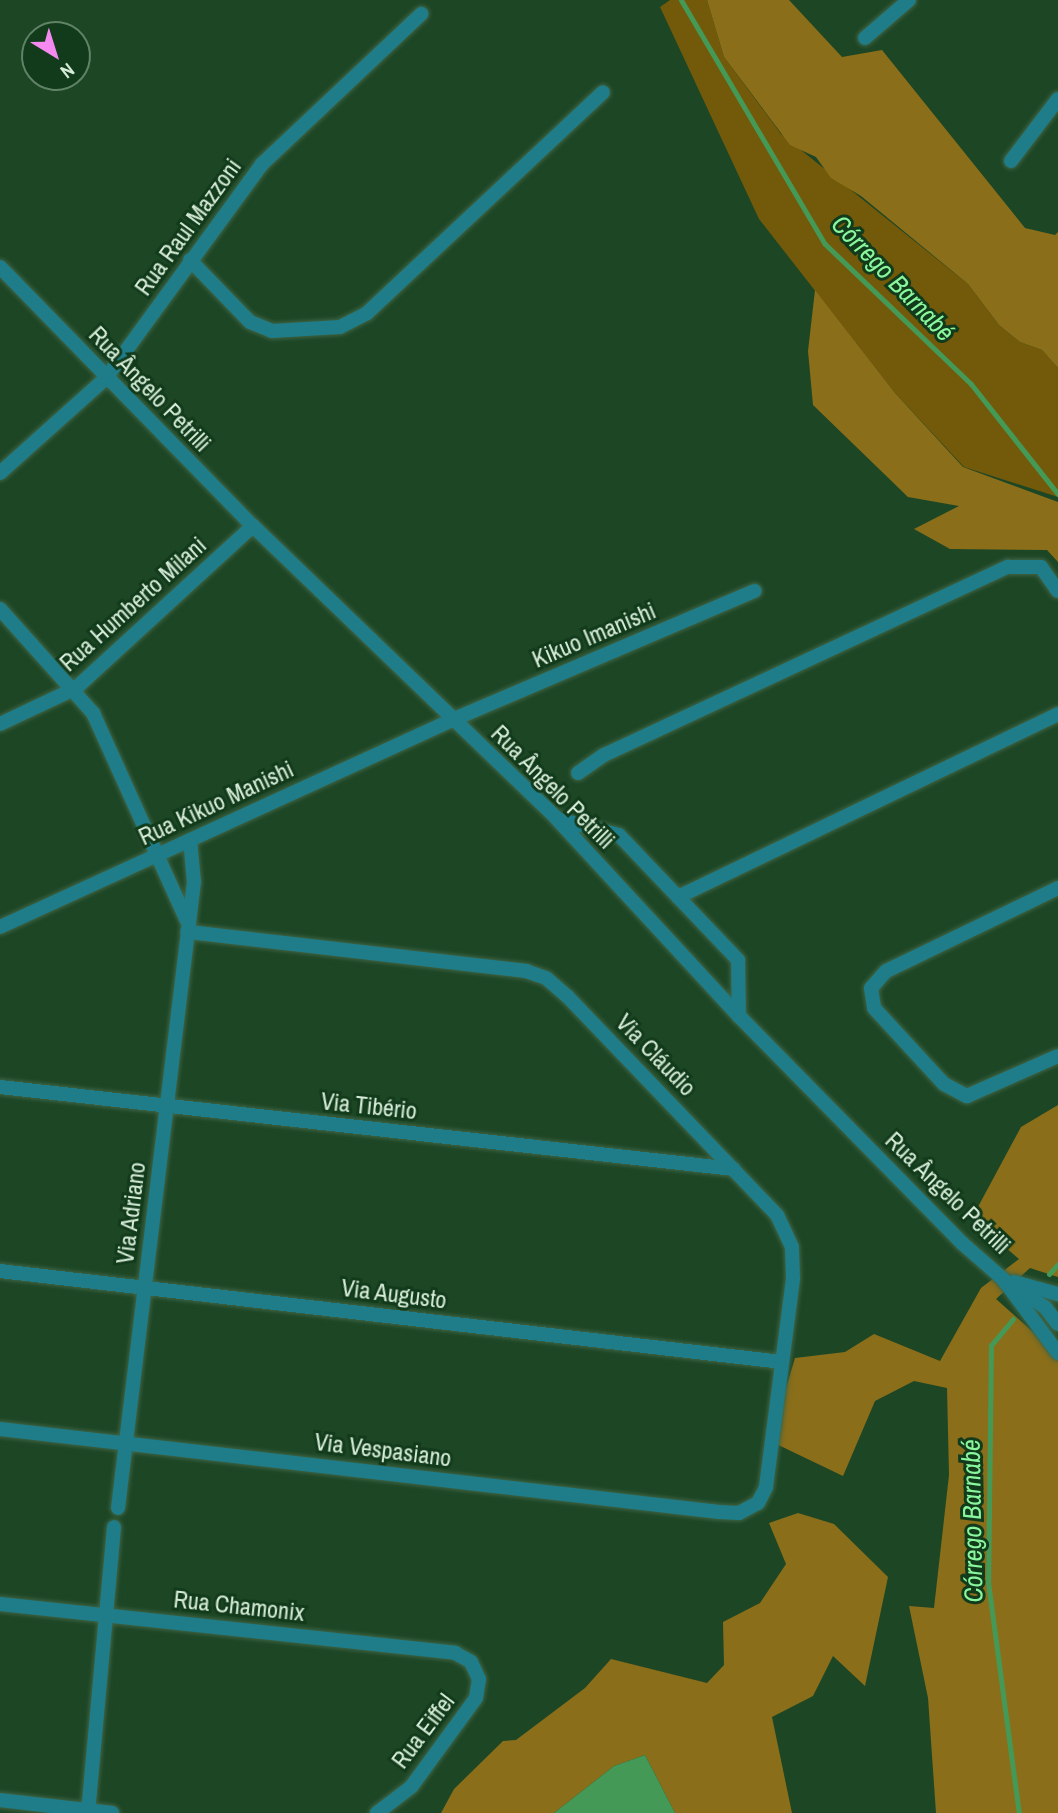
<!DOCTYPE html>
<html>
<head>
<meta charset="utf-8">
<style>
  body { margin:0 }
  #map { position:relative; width:1058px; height:1813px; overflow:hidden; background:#1d4625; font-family:"Archivo Narrow",sans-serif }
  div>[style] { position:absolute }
  .green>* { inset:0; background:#73590a }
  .forest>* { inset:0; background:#8b6e1a }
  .water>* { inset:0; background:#459957 }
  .stream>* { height:5px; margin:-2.5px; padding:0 2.5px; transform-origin:2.5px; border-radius:2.5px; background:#459957 }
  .roads { filter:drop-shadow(0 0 2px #3e6445) drop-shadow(0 0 2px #3e6445) }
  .minor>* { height:14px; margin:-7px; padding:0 7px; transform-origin:7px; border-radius:7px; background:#1f7d8a }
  span { translate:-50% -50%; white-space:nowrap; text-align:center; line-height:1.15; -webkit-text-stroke:6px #123b1b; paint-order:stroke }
  .street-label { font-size:24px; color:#d6ecd8 }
  .water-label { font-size:26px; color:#8af79e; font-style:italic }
  .north { position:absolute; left:21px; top:21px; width:70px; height:70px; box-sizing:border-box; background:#123b1b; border:2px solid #608267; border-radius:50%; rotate:142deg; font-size:19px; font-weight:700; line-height:28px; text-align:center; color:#d6ecd8 }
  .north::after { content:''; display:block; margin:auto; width:24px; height:32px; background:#f489f0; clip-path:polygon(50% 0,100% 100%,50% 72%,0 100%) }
</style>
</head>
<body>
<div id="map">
  <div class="green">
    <i style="clip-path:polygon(670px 0,707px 0,724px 57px,781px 134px,968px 284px,999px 325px,1020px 342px,1042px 350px,1058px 368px,1058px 497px,964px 467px,895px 393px,759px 219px,660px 7px)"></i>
  </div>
  <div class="forest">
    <i style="clip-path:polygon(707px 0,789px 0,842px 57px,882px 50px,1025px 228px,1055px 235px,1058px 232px,1058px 368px,1042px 350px,1020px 342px,999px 325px,968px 284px,861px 196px,831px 178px,816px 157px,790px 145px,724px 57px)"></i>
    <i style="clip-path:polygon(815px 290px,895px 393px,963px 467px,1058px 502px,1058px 562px,1047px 550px,950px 549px,914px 529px,959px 506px,908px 497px,813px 405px,808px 351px)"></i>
    <i style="clip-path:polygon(1058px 1105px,1058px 1277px,1030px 1268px,996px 1299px,1058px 1354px,1058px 1813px,936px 1813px,928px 1698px,909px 1606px,934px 1608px,949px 1475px,947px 1388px,914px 1381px,875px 1401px,843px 1476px,770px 1441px,795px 1358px,845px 1352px,874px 1334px,940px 1361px,981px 1288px,1019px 1259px,972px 1218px,1021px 1127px)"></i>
    <i style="clip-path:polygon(798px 1513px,834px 1524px,888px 1577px,865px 1686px,833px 1656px,813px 1696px,772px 1717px,792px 1813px,675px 1813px,645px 1755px,614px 1766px,554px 1813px,441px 1813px,454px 1789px,503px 1741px,516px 1740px,585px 1688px,611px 1659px,707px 1683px,724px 1665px,723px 1622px,760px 1603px,786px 1564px,769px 1523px)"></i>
  </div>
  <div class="water">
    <i style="clip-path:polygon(645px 1755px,675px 1813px,554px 1813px,614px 1766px)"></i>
  </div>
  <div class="stream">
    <i style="left:681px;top:0;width:283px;rotate:59.5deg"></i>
    <i style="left:825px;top:244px;width:202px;rotate:43.8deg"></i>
    <i style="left:971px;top:384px;width:140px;rotate:51.7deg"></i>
    <i style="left:1049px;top:1274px;width:13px;rotate:-48deg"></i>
    <i style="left:1013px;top:1319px;width:34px;rotate:130deg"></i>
    <i style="left:991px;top:1345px;width:237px;rotate:90.7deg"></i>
    <i style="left:988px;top:1582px;width:233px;rotate:82.4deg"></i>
  </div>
  <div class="roads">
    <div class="minor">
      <i style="left:865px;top:38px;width:58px;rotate:-40.8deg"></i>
      <i style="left:1011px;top:161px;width:78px;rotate:-52.8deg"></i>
      <i style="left:190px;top:260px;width:86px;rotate:45.9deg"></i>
      <i style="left:250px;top:322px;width:24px;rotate:22deg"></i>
      <i style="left:272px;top:331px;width:68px;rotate:-3.4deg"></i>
      <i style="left:340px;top:327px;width:30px;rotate:-27deg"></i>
      <i style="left:367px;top:313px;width:323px;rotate:-43.1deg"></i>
      <i style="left:0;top:267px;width:362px;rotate:45.7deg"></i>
      <i style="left:253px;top:526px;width:421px;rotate:43.9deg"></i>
      <i style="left:556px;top:818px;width:270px;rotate:47.3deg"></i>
      <i style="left:739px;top:1016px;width:318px;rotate:45.5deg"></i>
      <i style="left:962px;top:1243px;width:55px;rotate:41.3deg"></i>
      <i style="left:1003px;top:1279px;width:92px;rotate:53.4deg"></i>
      <i style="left:0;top:473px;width:142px;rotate:-41.9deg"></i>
      <i style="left:106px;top:378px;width:265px;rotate:-53.9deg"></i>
      <i style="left:262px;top:164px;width:219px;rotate:-43.3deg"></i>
      <i style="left:0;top:609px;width:140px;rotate:48.2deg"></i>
      <i style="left:93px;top:713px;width:228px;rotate:65.7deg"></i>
      <i style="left:0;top:724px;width:84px;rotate:-25.3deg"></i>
      <i style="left:76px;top:688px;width:240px;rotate:-42.5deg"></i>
      <i style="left:578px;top:773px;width:32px;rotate:-35deg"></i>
      <i style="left:604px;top:755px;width:446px;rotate:-25deg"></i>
      <i style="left:1008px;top:567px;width:33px"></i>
      <i style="left:1041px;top:567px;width:29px;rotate:55deg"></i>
      <i style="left:558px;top:819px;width:63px;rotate:14.7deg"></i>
      <i style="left:619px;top:835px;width:173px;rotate:46.4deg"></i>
      <i style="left:738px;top:960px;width:56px;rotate:89deg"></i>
      <i style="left:1058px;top:888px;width:191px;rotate:154.2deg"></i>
      <i style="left:886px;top:971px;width:23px;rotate:131deg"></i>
      <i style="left:871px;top:988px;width:20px;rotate:81deg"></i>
      <i style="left:874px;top:1008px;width:103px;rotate:47.4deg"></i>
      <i style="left:944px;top:1084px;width:26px;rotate:28deg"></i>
      <i style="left:967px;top:1096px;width:99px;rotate:-23.7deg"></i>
      <i style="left:678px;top:897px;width:422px;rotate:-25.7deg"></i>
      <i style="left:0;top:927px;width:497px;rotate:-24.6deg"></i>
      <i style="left:452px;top:720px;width:329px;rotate:-23.1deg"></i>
      <i style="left:0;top:1087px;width:738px;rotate:6.38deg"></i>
      <i style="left:0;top:1271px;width:787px;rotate:6.64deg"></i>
      <i style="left:1014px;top:1282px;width:46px;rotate:15.3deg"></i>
      <i style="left:1013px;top:1285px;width:39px;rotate:35deg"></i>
      <i style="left:1045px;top:1307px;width:21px;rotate:53deg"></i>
      <i style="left:0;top:1429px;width:724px;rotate:6.58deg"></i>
      <i style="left:719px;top:1512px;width:20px;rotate:3deg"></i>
      <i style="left:739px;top:1513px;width:21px;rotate:-28deg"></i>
      <i style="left:758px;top:1503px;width:18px;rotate:-63deg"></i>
      <i style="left:766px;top:1487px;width:211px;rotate:-82.6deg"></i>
      <i style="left:793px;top:1278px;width:31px;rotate:-92deg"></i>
      <i style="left:792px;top:1247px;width:35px;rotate:-115deg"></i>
      <i style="left:777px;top:1215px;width:302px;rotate:-133.8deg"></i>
      <i style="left:568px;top:997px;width:29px;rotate:-139deg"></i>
      <i style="left:546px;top:978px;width:21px;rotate:-161deg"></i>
      <i style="left:526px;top:971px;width:341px;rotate:-173.4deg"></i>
      <i style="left:118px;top:1508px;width:631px;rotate:-83.08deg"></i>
      <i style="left:194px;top:882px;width:42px;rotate:-95.4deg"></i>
      <i style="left:0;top:1604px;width:458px;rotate:6.1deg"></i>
      <i style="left:455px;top:1653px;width:18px;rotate:29deg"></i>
      <i style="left:471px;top:1662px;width:19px;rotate:65deg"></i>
      <i style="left:479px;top:1679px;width:19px;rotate:99deg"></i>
      <i style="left:476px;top:1698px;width:110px;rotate:126.1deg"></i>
      <i style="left:411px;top:1787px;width:43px;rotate:142.6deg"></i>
      <i style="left:0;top:1800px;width:113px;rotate:6.6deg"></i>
      <i style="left:88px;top:1813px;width:287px;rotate:-84.8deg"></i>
    </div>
  </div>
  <div class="street-label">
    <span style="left:188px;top:227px;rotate:-54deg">Rua Raul Mazzoni</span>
    <span style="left:150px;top:389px;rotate:46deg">Rua Ângelo Petrilli</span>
    <span style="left:133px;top:604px;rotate:-42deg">Rua Humberto Milani</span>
    <span style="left:594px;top:635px;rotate:-23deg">Kikuo Imanishi</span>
    <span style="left:553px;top:787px;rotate:45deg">Rua Ângelo Petrilli</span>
    <span style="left:216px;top:803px;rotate:-25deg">Rua Kikuo Manishi</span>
    <span style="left:656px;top:1055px;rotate:46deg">Via Cláudio</span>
    <span style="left:369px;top:1106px;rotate:6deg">Via Tibério</span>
    <span style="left:948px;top:1193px;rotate:44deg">Rua Ângelo Petrilli</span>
    <span style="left:131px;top:1213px;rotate:-83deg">Via Adriano</span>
    <span style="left:394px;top:1294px;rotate:7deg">Via Augusto</span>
    <span style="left:383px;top:1450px;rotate:7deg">Via Vespasiano</span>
    <span style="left:239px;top:1606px;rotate:6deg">Rua Chamonix</span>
    <span style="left:423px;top:1731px;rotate:-53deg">Rua Eiffel</span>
  </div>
  <div class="water-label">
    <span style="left:893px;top:278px;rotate:46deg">Córrego Barnabé</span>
    <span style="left:972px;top:1521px;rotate:-91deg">Córrego Barnabé</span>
  </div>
  <div class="north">N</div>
</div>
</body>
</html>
